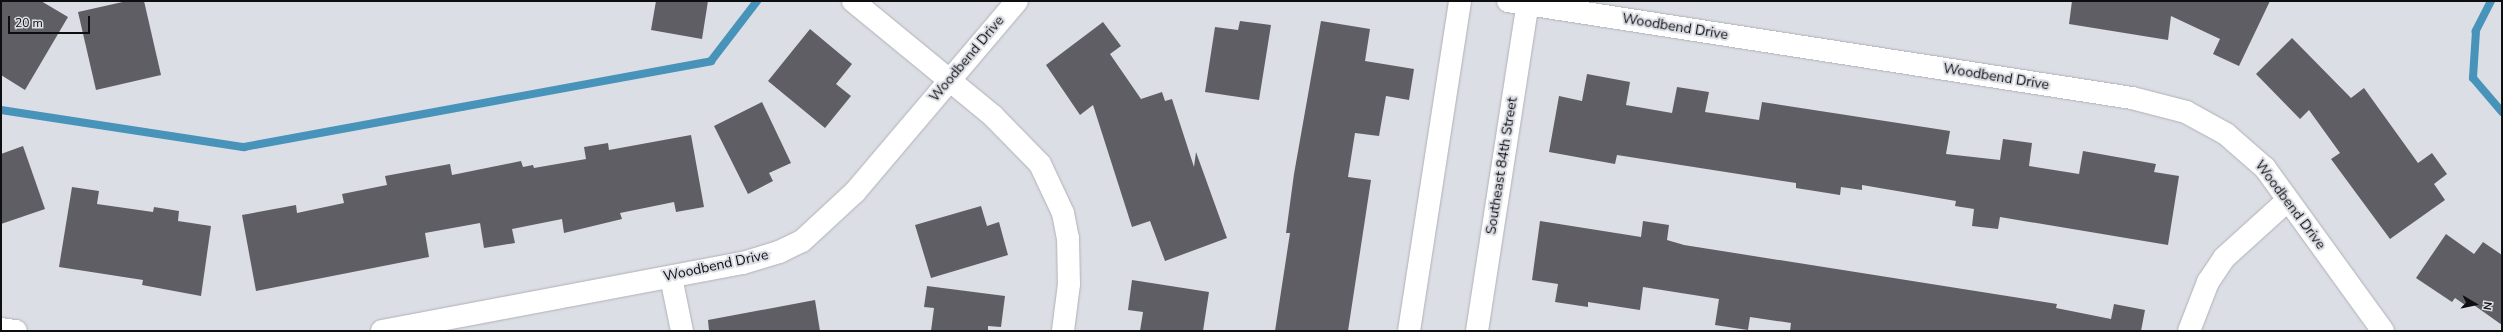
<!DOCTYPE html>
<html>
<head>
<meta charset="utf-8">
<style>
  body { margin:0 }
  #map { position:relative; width:2503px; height:332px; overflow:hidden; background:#dcdee5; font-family:"Nunito Sans",sans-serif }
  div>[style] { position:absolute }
  .stream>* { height:8px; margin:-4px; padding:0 4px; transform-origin:4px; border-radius:4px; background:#4793ba }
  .building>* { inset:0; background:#5f5e64 }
  .roads { filter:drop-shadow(0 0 1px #afb1b7) drop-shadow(0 0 1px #afb1b7) }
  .minor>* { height:22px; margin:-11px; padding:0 11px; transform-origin:11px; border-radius:11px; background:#fff }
  .tertiary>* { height:22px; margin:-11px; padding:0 11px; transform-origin:11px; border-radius:11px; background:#fff }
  span { translate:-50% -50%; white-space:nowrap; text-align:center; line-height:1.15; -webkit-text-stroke:4px #dcdee5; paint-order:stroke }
  .street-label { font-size:14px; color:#0d0e10 }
  .frame { position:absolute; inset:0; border:2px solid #0d0e10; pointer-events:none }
  .north { position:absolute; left:2455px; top:284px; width:40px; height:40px; -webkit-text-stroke:3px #dcdee5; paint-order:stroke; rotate:99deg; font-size:11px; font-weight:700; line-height:16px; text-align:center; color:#0d0e10 }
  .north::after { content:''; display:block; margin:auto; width:14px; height:18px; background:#0d0e10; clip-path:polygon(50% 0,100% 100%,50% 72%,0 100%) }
  .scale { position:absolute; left:8px; top:16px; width:82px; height:18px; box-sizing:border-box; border:2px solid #0d0e10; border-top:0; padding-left:5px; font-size:12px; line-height:14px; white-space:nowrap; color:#0d0e10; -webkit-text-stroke:3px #dcdee5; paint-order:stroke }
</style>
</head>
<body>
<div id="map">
  <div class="stream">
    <i style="left:2491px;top:1px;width:34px;rotate:117deg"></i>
    <i style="left:2476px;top:31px;width:47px;rotate:93.7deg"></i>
    <i style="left:2473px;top:78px;width:45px;rotate:49.5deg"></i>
    <i style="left:1px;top:110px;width:246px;rotate:8.7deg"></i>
    <i style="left:244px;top:147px;width:475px;rotate:-10.4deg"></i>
    <i style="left:711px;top:61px;width:76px;rotate:-52.5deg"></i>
  </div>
  <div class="building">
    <i style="clip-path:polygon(1px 1px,41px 1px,68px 17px,25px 90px,1px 75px)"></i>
    <i style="clip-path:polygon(127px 1px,144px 1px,161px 75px,96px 90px,78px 12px)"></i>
    <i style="clip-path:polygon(656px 1px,708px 1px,702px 39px,651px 30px)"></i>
    <i style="clip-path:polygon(2072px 1px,2270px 1px,2239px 66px,2213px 54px,2220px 39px,2171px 16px,2168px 40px,2069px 24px)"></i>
    <i style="clip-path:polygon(1240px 21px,1271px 25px,1259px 100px,1205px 92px,1215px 27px,1238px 30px)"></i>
    <i style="clip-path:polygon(1321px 21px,1370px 29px,1365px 61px,1414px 69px,1409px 100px,1386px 96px,1379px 136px,1355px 133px,1348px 177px,1371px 180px,1348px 331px,1275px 331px,1290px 233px,1286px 233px,1294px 174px)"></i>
    <i style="clip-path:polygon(1103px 22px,1121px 46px,1110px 54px,1141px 99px,1162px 92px,1165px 101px,1172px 99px,1194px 167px,1196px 152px,1227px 238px,1165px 261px,1150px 221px,1132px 227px,1093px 105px,1080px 115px,1046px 65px)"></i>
    <i style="clip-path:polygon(810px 29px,852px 64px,836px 84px,851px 96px,825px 128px,768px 81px)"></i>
    <i style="clip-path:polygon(2292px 38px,2351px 98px,2364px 88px,2418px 163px,2432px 153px,2447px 174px,2434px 184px,2445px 200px,2390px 239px,2331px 159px,2340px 153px,2309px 110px,2300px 119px,2256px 74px)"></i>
    <i style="clip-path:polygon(1587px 74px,1630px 82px,1626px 105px,1672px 113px,1677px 87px,1709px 92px,1705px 112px,1759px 120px,1762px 102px,1950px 131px,1946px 154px,2000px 160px,2003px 139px,2032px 143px,2029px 166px,2079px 174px,2083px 151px,2156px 164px,2154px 172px,2179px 176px,2168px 245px,2000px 217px,1998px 229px,1972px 226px,1974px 209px,1955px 206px,1956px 201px,1862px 185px,1862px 190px,1841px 187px,1840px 195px,1796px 188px,1796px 183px,1617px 155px,1615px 164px,1549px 152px,1559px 96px,1582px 101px)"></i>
    <i style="clip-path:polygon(762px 102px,791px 163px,769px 173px,773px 181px,748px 194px,714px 126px)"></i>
    <i style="clip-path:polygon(691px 135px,704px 207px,676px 212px,674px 202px,620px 213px,622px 219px,564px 233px,562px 219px,512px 229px,515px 243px,484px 248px,480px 223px,425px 233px,429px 257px,256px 291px,242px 215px,296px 205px,297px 213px,344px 203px,342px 194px,387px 185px,385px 176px,450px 164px,452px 175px,521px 161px,523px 167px,533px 165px,534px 168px,586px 159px,584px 147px,608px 143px,609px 150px)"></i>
    <i style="clip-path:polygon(23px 146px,45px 209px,1px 224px,1px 154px)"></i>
    <i style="clip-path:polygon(72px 187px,99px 191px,97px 204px,153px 212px,154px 207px,179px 211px,178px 221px,211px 226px,201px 296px,142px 285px,143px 280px,59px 267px)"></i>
    <i style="clip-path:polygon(981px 206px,987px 226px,999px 222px,1008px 255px,931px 278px,915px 225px)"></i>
    <i style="clip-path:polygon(1540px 221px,1641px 237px,1643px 221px,1669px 225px,1667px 240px,1684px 245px,2057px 304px,2056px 308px,2111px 319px,2114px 304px,2145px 310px,2141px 331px,1790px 331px,1791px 323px,1750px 317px,1748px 330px,1715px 325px,1719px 299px,1643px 287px,1640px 310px,1588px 302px,1588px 307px,1555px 302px,1558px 284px,1532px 280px)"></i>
    <i style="clip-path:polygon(2446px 234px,2474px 254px,2483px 242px,2502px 255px,2502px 325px,2471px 303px,2468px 307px,2455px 298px,2452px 302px,2416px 278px)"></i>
    <i style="clip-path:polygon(1132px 280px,1209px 292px,1203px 331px,1140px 331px,1143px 312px,1128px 310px)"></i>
    <i style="clip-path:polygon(927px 286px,1005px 296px,1001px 327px,988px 326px,988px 331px,931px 331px,934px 308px,924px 307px)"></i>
    <i style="clip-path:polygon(815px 300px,820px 331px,709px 331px,708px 320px)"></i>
  </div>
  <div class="roads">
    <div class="minor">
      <i style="left:853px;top:1px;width:181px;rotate:39.4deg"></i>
      <i style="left:993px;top:116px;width:67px;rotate:45.6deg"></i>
      <i style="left:1040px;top:164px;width:54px;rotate:64.9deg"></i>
      <i style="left:1063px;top:213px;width:25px;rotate:79deg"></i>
      <i style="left:1068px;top:238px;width:46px;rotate:88.8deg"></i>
      <i style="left:1069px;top:284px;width:47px;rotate:97.3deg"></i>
      <i style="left:1508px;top:1px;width:631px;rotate:8.84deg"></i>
      <i style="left:2132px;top:98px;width:56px;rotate:14.5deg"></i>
      <i style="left:2186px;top:112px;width:46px;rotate:28.8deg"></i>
      <i style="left:2226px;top:134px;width:52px;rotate:41.1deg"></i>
      <i style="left:2265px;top:168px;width:201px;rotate:54.1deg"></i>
      <i style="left:671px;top:277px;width:55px;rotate:78.5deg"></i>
      <i style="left:1px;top:329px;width:15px;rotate:8deg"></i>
      <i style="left:382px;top:331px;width:367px;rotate:-10.7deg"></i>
      <i style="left:743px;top:263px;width:38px;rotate:-17deg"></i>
      <i style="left:779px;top:252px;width:25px;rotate:-26deg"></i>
      <i style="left:802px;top:241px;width:72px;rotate:-42.8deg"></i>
      <i style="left:855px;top:192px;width:250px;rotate:-49.7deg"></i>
      <i style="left:2189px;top:331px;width:53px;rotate:-68.8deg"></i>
      <i style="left:2208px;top:282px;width:29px;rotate:-56deg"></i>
      <i style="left:2224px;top:258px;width:86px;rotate:-42.2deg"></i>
    </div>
    <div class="tertiary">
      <i style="left:1409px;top:331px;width:334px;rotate:-81.2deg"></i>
      <i style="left:1477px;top:331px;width:334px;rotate:-81.2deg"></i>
    </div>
  </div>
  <div class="street-label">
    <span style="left:1675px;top:27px;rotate:9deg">Woodbend Drive</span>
    <span style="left:967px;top:59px;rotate:-50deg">Woodbend Drive</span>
    <span style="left:1996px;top:77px;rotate:9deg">Woodbend Drive</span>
    <span style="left:1502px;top:166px;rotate:-81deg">Southeast 84th Street</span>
    <span style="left:2290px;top:205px;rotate:53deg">Woodbend Drive</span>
    <span style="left:716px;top:266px;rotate:-12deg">Woodbend Drive</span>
  </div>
  <div class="frame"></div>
  <div class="north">N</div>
  <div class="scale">20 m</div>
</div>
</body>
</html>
